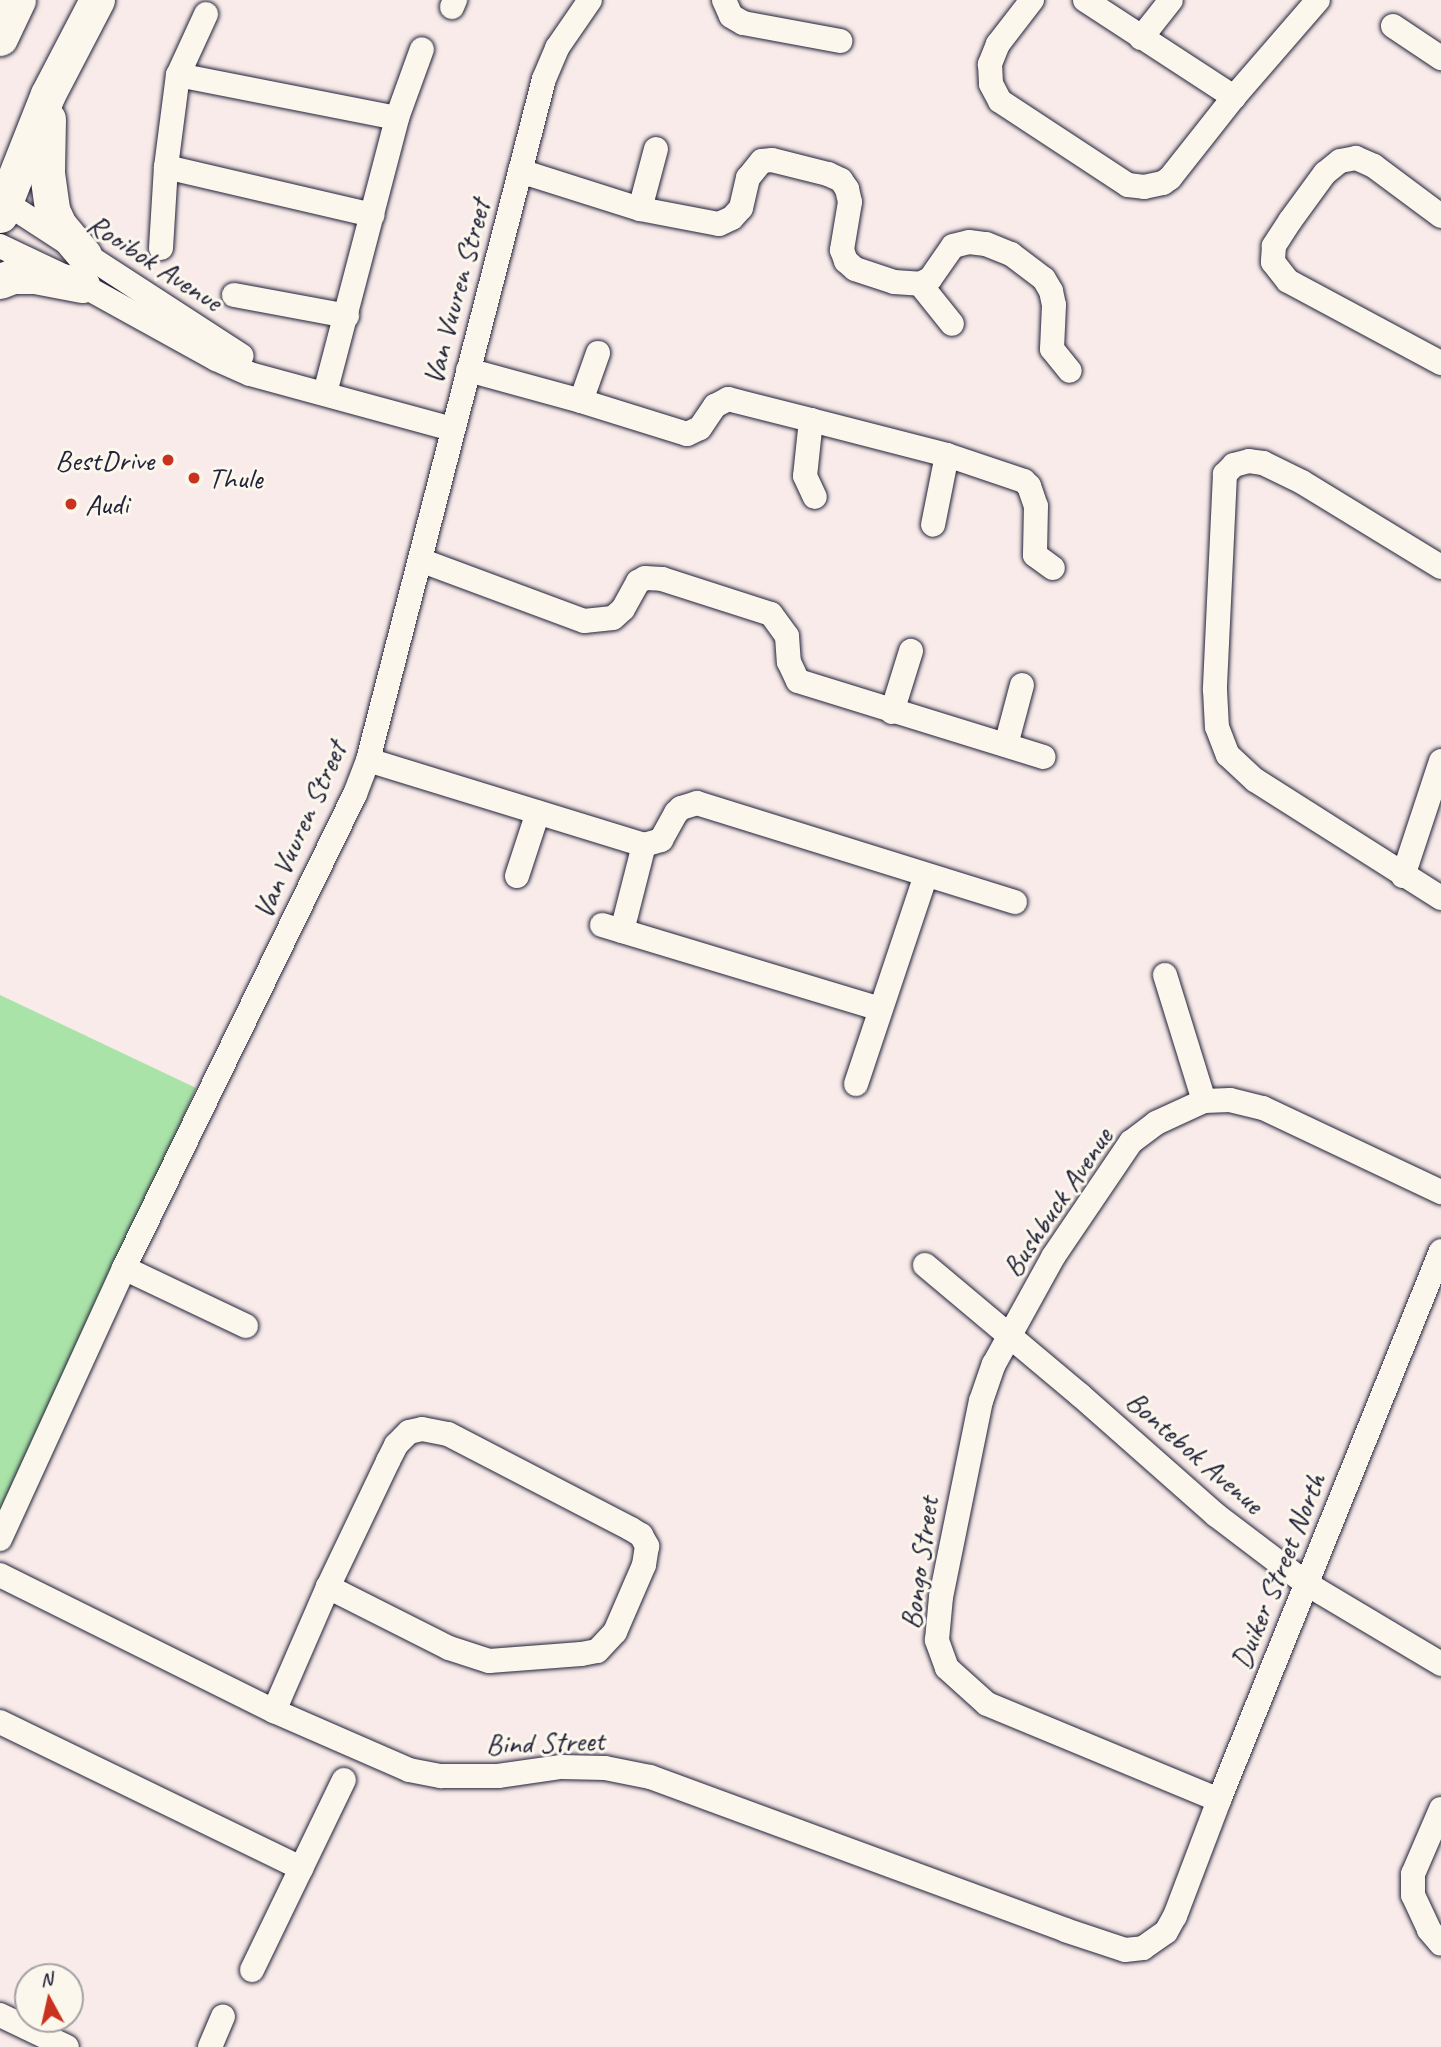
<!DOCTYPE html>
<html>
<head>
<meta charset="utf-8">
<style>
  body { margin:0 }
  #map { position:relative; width:1441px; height:2047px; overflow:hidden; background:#f8ebe9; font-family:Caveat,sans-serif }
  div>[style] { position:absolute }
  .green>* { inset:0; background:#a9e3a7 }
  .roads { filter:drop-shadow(0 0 2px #22223b) drop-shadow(0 0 2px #22223b) }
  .street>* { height:24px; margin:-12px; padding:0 12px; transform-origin:12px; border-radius:12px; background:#fbf7ec }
  .secondary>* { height:35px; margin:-17.5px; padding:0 17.5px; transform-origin:17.5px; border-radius:17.5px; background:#fbf7ec }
  .dots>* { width:19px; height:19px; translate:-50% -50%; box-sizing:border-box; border:4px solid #fbf7ec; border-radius:50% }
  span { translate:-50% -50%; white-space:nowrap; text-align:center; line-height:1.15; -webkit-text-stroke:6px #fbf7ec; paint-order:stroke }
  .street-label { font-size:30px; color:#22223b }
  .poi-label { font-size:30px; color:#22223b }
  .right { translate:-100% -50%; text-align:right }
  .left { translate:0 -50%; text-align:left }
  .north { position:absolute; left:14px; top:1963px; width:70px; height:70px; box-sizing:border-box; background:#fbf7ec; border:2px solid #a4a2a5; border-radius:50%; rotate:352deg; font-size:19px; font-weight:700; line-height:28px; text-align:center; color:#22223b }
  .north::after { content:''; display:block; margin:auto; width:24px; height:32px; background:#c8321e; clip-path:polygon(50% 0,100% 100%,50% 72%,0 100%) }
</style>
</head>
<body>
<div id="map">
  <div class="green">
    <i style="clip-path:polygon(0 995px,196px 1088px,0 1538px)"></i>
  </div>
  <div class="roads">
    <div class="street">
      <i style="left:724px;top:0;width:17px;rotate:66deg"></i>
      <i style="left:731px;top:16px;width:14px;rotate:30deg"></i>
      <i style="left:743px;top:23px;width:99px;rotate:10.5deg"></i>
      <i style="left:1032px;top:0;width:56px;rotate:127.7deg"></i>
      <i style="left:998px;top:44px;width:22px;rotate:112deg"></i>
      <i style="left:990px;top:64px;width:20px;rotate:87deg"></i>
      <i style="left:991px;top:84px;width:19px;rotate:62deg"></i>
      <i style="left:1000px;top:101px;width:153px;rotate:33.3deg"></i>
      <i style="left:1128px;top:185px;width:16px;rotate:7deg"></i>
      <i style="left:1144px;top:187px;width:19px;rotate:-12deg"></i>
      <i style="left:1163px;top:183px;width:9px;rotate:-36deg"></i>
      <i style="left:1170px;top:178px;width:103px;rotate:-51.7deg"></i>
      <i style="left:1234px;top:97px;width:128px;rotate:-49.1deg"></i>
      <i style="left:1085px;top:0;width:178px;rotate:33.1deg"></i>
      <i style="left:452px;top:7px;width:8px;rotate:-67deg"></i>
      <i style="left:1393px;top:26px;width:58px;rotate:33.7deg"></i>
      <i style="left:1141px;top:38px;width:48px;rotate:-51.7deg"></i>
      <i style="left:178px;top:75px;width:223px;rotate:11.1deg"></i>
      <i style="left:166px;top:167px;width:93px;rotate:-82.6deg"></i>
      <i style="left:178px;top:75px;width:67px;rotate:-65.3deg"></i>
      <i style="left:520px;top:171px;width:126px;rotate:17.6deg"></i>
      <i style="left:640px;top:209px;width:62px;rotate:-75.1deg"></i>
      <i style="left:0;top:199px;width:288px;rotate:33deg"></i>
      <i style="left:640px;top:209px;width:80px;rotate:10.8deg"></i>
      <i style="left:719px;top:224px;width:14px;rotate:-25deg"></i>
      <i style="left:732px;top:218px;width:13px;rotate:-48deg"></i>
      <i style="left:741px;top:208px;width:31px;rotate:-77deg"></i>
      <i style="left:748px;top:178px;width:22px;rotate:-51deg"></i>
      <i style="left:762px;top:161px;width:10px;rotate:-6deg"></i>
      <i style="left:772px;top:160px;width:58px;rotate:14deg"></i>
      <i style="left:828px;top:174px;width:14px;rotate:25deg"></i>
      <i style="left:841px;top:180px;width:11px;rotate:56deg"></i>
      <i style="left:847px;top:189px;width:13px;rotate:77deg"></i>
      <i style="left:850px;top:202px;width:49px;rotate:99.5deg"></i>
      <i style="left:842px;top:250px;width:12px;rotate:70deg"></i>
      <i style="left:846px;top:261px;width:12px;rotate:42deg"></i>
      <i style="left:855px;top:269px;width:41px;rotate:18.4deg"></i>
      <i style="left:894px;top:282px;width:26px;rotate:4deg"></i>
      <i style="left:920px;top:284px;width:11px;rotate:-27deg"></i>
      <i style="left:930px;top:279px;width:40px;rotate:-55.1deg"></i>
      <i style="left:953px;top:246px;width:16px;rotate:-14deg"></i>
      <i style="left:969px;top:242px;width:17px;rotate:7deg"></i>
      <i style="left:986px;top:244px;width:27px;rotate:22deg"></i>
      <i style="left:1011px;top:254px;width:41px;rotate:37.1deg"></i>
      <i style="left:1044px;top:279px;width:14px;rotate:60deg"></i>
      <i style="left:1051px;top:291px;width:14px;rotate:78deg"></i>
      <i style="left:1054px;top:305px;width:44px;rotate:92.6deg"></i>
      <i style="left:1052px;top:349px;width:28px;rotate:51deg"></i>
      <i style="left:1441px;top:216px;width:84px;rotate:-143.3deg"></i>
      <i style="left:1374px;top:166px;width:20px;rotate:-156deg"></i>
      <i style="left:1356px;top:158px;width:16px;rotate:169deg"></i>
      <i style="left:1340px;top:161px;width:19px;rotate:141deg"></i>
      <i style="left:1325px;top:173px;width:59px;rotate:126.1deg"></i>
      <i style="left:1290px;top:221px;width:30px;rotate:123deg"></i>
      <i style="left:1274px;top:246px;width:16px;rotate:94deg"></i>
      <i style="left:1273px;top:262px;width:24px;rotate:52deg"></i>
      <i style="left:1288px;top:281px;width:174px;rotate:28.2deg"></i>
      <i style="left:0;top:246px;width:91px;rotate:25.4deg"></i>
      <i style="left:82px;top:285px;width:153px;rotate:28.9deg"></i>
      <i style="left:216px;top:359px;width:37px;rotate:24deg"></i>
      <i style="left:250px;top:374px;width:210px;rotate:15.2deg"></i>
      <i style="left:161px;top:248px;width:81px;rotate:-86.5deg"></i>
      <i style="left:166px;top:167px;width:212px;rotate:13.1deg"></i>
      <i style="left:920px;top:284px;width:51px;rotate:51.3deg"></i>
      <i style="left:234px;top:295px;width:115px;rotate:10.5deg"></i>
      <i style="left:468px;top:370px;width:117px;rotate:15.3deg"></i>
      <i style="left:581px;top:401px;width:51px;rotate:-70.5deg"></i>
      <i style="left:325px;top:393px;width:284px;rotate:-75.3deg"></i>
      <i style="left:397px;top:118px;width:73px;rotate:-70.1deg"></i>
      <i style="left:581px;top:401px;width:111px;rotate:17.3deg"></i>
      <i style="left:687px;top:434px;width:14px;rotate:-25deg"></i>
      <i style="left:700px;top:428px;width:27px;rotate:-56deg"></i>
      <i style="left:715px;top:406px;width:15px;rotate:-28deg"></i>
      <i style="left:728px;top:399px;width:86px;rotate:14.2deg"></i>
      <i style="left:811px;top:420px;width:56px;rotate:96.1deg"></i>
      <i style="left:805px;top:476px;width:23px;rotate:65deg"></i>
      <i style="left:811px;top:420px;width:140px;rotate:14.4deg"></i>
      <i style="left:947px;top:455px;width:71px;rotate:101.3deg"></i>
      <i style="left:947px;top:455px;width:81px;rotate:18.7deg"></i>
      <i style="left:1024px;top:481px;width:7px;rotate:45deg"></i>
      <i style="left:1029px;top:486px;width:21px;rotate:71deg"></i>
      <i style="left:1036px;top:506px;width:49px;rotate:91.2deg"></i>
      <i style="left:1035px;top:555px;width:22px;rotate:36deg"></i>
      <i style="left:420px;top:560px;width:175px;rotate:20.4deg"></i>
      <i style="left:584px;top:621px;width:29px;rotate:-6deg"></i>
      <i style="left:613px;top:618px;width:13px;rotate:-42deg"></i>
      <i style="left:623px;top:609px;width:31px;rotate:-61deg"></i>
      <i style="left:638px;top:582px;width:8px;rotate:-30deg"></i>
      <i style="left:645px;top:578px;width:17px;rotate:3deg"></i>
      <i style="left:662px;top:579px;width:114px;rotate:17.8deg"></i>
      <i style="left:771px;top:614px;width:27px;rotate:54deg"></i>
      <i style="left:787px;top:636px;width:26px;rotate:86deg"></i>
      <i style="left:789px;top:662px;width:21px;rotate:65deg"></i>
      <i style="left:798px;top:681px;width:257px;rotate:17.2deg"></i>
      <i style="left:1441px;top:567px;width:163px;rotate:-148.6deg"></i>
      <i style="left:1302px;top:482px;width:43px;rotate:-154deg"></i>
      <i style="left:1263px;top:463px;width:14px;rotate:-172deg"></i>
      <i style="left:1249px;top:461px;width:16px;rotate:165deg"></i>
      <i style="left:1234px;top:465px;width:13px;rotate:135deg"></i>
      <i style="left:1225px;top:474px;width:216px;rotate:92.7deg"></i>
      <i style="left:1215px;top:690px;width:37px;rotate:87deg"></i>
      <i style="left:1217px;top:727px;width:30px;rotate:69deg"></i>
      <i style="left:1228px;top:755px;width:37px;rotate:43deg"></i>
      <i style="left:1255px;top:780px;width:220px;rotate:32.4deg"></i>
      <i style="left:892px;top:712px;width:64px;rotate:-72.7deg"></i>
      <i style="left:1006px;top:745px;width:62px;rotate:-75.1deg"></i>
      <i style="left:368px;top:760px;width:289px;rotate:17.1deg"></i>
      <i style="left:644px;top:845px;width:18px;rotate:-16deg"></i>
      <i style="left:661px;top:840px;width:31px;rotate:-61deg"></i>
      <i style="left:676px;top:813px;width:7px;rotate:-45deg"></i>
      <i style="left:681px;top:808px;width:17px;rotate:-17deg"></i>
      <i style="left:697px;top:803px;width:333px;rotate:17.3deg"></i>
      <i style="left:517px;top:876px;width:67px;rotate:-71.8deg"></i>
      <i style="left:1403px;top:876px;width:121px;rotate:-71.7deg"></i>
      <i style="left:602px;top:925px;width:290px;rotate:16.8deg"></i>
      <i style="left:622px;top:931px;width:89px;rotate:-75.7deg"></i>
      <i style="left:1165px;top:975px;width:132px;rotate:72.8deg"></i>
      <i style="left:856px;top:1084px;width:220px;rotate:-71.5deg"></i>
      <i style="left:925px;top:1265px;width:202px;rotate:40deg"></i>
      <i style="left:1080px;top:1395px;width:181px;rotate:41.4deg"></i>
      <i style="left:1216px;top:1515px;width:114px;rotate:37.2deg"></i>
      <i style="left:1307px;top:1584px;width:156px;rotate:30.8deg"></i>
      <i style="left:124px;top:1268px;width:135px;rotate:25.4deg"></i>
      <i style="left:0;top:1539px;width:298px;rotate:-65.4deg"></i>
      <i style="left:124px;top:1268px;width:527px;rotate:-64.02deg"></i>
      <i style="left:355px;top:794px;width:36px;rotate:-69deg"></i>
      <i style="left:368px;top:760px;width:703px;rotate:-75.51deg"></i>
      <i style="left:544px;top:79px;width:34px;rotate:-67deg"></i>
      <i style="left:557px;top:48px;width:58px;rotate:-55.5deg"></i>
      <i style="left:0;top:1575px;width:306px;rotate:26.4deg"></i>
      <i style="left:274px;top:1711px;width:147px;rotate:23.6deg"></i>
      <i style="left:409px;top:1770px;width:33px;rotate:11deg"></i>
      <i style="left:441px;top:1776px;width:57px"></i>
      <i style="left:498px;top:1776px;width:64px;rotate:-8.1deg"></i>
      <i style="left:561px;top:1767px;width:44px;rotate:1.3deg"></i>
      <i style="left:605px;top:1768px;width:46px;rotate:11.3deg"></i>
      <i style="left:650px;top:1777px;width:442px;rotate:20.2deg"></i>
      <i style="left:1065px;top:1930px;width:63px;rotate:18.4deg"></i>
      <i style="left:1125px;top:1950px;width:18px;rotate:-6deg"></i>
      <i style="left:1143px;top:1948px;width:28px;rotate:-35deg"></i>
      <i style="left:1166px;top:1932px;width:18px;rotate:-61deg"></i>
      <i style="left:1175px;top:1916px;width:124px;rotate:-69.2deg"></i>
      <i style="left:1219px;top:1800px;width:592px;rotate:-67.98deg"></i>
      <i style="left:274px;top:1711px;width:135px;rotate:-66.5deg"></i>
      <i style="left:328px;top:1587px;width:140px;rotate:-64.5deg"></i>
      <i style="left:388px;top:1461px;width:18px;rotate:-63deg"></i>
      <i style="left:396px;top:1445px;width:18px;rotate:-45deg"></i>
      <i style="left:409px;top:1432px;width:13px;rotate:-13deg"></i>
      <i style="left:422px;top:1429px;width:26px;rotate:11deg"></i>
      <i style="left:448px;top:1434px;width:206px;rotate:27.4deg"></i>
      <i style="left:631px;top:1529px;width:12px;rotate:31deg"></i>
      <i style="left:641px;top:1535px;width:13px;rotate:61deg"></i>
      <i style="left:647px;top:1546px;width:19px;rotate:99deg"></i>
      <i style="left:644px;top:1565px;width:73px;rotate:113.4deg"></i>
      <i style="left:615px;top:1632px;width:26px;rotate:133deg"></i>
      <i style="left:597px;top:1651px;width:16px;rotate:169deg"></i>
      <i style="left:581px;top:1654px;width:92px;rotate:175.6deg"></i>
      <i style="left:489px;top:1661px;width:42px;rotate:-162deg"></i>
      <i style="left:449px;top:1648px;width:136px;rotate:-153.2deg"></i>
      <i style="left:0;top:1722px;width:335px;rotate:25.9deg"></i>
      <i style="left:1219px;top:1800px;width:251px;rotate:-157.5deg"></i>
      <i style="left:987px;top:1704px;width:54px;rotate:-138deg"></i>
      <i style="left:947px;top:1668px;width:30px;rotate:-110deg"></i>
      <i style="left:937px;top:1640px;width:43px;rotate:-84.7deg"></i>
      <i style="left:941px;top:1597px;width:200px;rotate:-78.5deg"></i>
      <i style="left:981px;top:1401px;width:39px;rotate:-71deg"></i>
      <i style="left:994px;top:1364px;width:122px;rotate:-61.1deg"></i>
      <i style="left:1053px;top:1257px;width:139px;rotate:-55.9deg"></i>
      <i style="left:1131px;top:1142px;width:31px;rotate:-37deg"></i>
      <i style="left:1156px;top:1123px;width:53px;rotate:-24.6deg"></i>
      <i style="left:1204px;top:1101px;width:26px;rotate:-2deg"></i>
      <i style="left:1230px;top:1100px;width:34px;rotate:14deg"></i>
      <i style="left:1263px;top:1108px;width:197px;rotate:25.3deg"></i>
      <i style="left:1441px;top:1809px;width:71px;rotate:113.3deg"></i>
      <i style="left:1413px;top:1874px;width:21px;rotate:90deg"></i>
      <i style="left:1413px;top:1895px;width:38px;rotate:65deg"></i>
      <i style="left:1429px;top:1930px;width:18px;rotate:49deg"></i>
      <i style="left:252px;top:1970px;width:211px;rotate:-64.2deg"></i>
      <i style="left:0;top:2015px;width:74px;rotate:25.5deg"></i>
      <i style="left:210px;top:2047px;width:33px;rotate:-67deg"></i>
    </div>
    <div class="secondary">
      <i style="left:0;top:38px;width:42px;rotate:-64.7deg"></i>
      <i style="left:48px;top:119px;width:54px;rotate:91.1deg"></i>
      <i style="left:47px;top:173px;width:37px;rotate:82deg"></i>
      <i style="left:52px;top:210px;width:17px;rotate:65deg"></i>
      <i style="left:59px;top:225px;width:39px;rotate:50deg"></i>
      <i style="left:0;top:215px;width:130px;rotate:-68.4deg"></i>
      <i style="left:48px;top:94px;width:106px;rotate:-62.5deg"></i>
      <i style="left:0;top:281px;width:14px;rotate:-21deg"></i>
      <i style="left:13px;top:276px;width:22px"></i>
      <i style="left:35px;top:276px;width:48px;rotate:10.8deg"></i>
    </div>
  </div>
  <div class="dots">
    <i style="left:168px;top:460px;background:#c8321e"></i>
    <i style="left:194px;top:478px;background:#c8321e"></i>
    <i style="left:71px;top:504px;background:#c8321e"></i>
  </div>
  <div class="street-label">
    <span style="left:155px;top:262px;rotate:33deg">Rooibok Avenue</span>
    <span style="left:456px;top:292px;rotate:-75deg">Van Vuuren Street</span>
    <span style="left:299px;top:830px;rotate:-66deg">Van Vuuren Street</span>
    <span style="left:1057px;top:1202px;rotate:-56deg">Bushbuck Avenue</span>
    <span style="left:1195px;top:1452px;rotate:41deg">Bontebok Avenue</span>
    <span style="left:919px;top:1563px;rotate:-82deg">Bongo Street</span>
    <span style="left:1278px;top:1571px;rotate:-68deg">Duiker Street North</span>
    <span style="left:545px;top:1742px;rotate:-2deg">Bind Street</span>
  </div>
  <div class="poi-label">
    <span class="right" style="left:154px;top:460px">BestDrive</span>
    <span class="left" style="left:208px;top:478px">Thule</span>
    <span class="left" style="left:85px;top:504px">Audi</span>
  </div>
  <div class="north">N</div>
</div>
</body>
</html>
